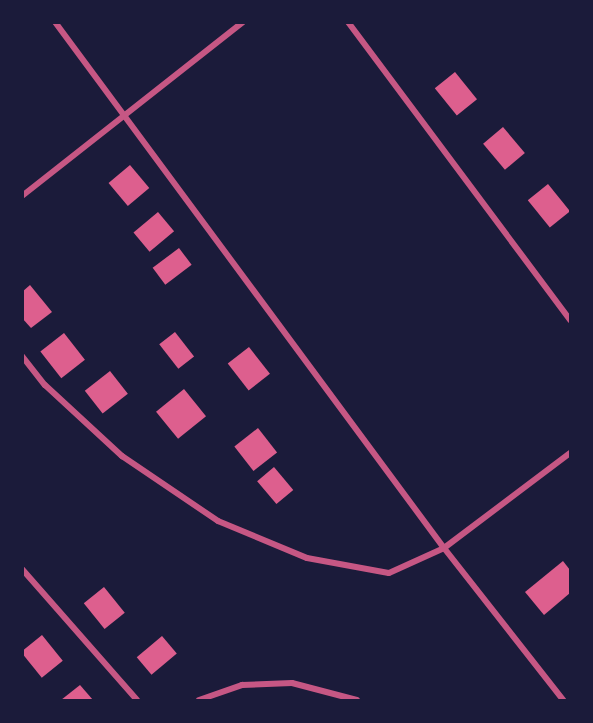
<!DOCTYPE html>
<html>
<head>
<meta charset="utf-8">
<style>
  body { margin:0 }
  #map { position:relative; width:593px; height:723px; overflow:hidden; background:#1b1b3a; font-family:"Alegreya Sans",sans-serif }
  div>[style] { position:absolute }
  .building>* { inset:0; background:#dd5f8e; transform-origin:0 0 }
  .minor>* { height:6px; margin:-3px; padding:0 3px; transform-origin:3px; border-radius:3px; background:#c65784 }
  span { translate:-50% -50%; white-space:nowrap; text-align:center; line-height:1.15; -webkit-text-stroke:6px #1b1b3a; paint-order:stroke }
  .frame { position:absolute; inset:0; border:24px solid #1b1b3a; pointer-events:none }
</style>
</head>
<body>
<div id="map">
  <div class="building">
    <i style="left:455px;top:72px;width:35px;height:26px;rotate:51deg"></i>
    <i style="left:503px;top:127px;width:34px;height:26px;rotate:50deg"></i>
    <i style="left:130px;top:165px;width:30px;height:28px;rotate:50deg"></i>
    <i style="left:548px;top:184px;width:35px;height:26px;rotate:51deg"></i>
    <i style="left:158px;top:212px;width:25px;height:32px;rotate:50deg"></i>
    <i style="left:179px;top:248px;width:21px;height:33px;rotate:53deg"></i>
    <i style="clip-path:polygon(30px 285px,52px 312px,31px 328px,22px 318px,22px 292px)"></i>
    <i style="left:175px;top:332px;width:31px;height:20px;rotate:52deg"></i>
    <i style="left:64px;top:333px;width:34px;height:30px;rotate:52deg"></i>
    <i style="left:249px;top:347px;width:34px;height:27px;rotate:52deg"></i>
    <i style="left:110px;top:371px;width:29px;height:32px;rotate:52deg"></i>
    <i style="left:184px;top:389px;width:35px;height:36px;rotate:51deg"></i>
    <i style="left:258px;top:428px;width:31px;height:30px;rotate:52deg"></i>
    <i style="left:274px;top:467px;width:30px;height:22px;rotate:50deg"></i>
    <i style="clip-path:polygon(563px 561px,570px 570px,570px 593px,544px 615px,525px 592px)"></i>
    <i style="left:104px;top:587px;width:33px;height:26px;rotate:51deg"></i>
    <i style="left:42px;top:635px;width:33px;height:27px;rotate:51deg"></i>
    <i style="left:162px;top:636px;width:23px;height:33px;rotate:50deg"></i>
    <i style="clip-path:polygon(80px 685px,93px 700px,61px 700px)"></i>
  </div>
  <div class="minor">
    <i style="left:55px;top:22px;width:654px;rotate:53.52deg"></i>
    <i style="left:444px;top:548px;width:193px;rotate:51.9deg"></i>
    <i style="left:348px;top:22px;width:372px;rotate:53.3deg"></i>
    <i style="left:22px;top:196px;width:281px;rotate:-38.2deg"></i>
    <i style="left:22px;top:356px;width:37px;rotate:52deg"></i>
    <i style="left:45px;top:385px;width:105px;rotate:42.7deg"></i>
    <i style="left:122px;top:456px;width:116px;rotate:34.1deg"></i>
    <i style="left:218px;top:521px;width:96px;rotate:22.6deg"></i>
    <i style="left:307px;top:558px;width:83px;rotate:10.4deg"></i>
    <i style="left:389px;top:573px;width:60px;rotate:-24.4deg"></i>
    <i style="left:444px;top:548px;width:158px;rotate:-37deg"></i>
    <i style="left:22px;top:569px;width:174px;rotate:48.7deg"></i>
    <i style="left:199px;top:700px;width:46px;rotate:-19.2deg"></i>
    <i style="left:242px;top:685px;width:50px;rotate:-2.3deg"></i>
    <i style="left:292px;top:683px;width:67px;rotate:14.7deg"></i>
  </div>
  <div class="frame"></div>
</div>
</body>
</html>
